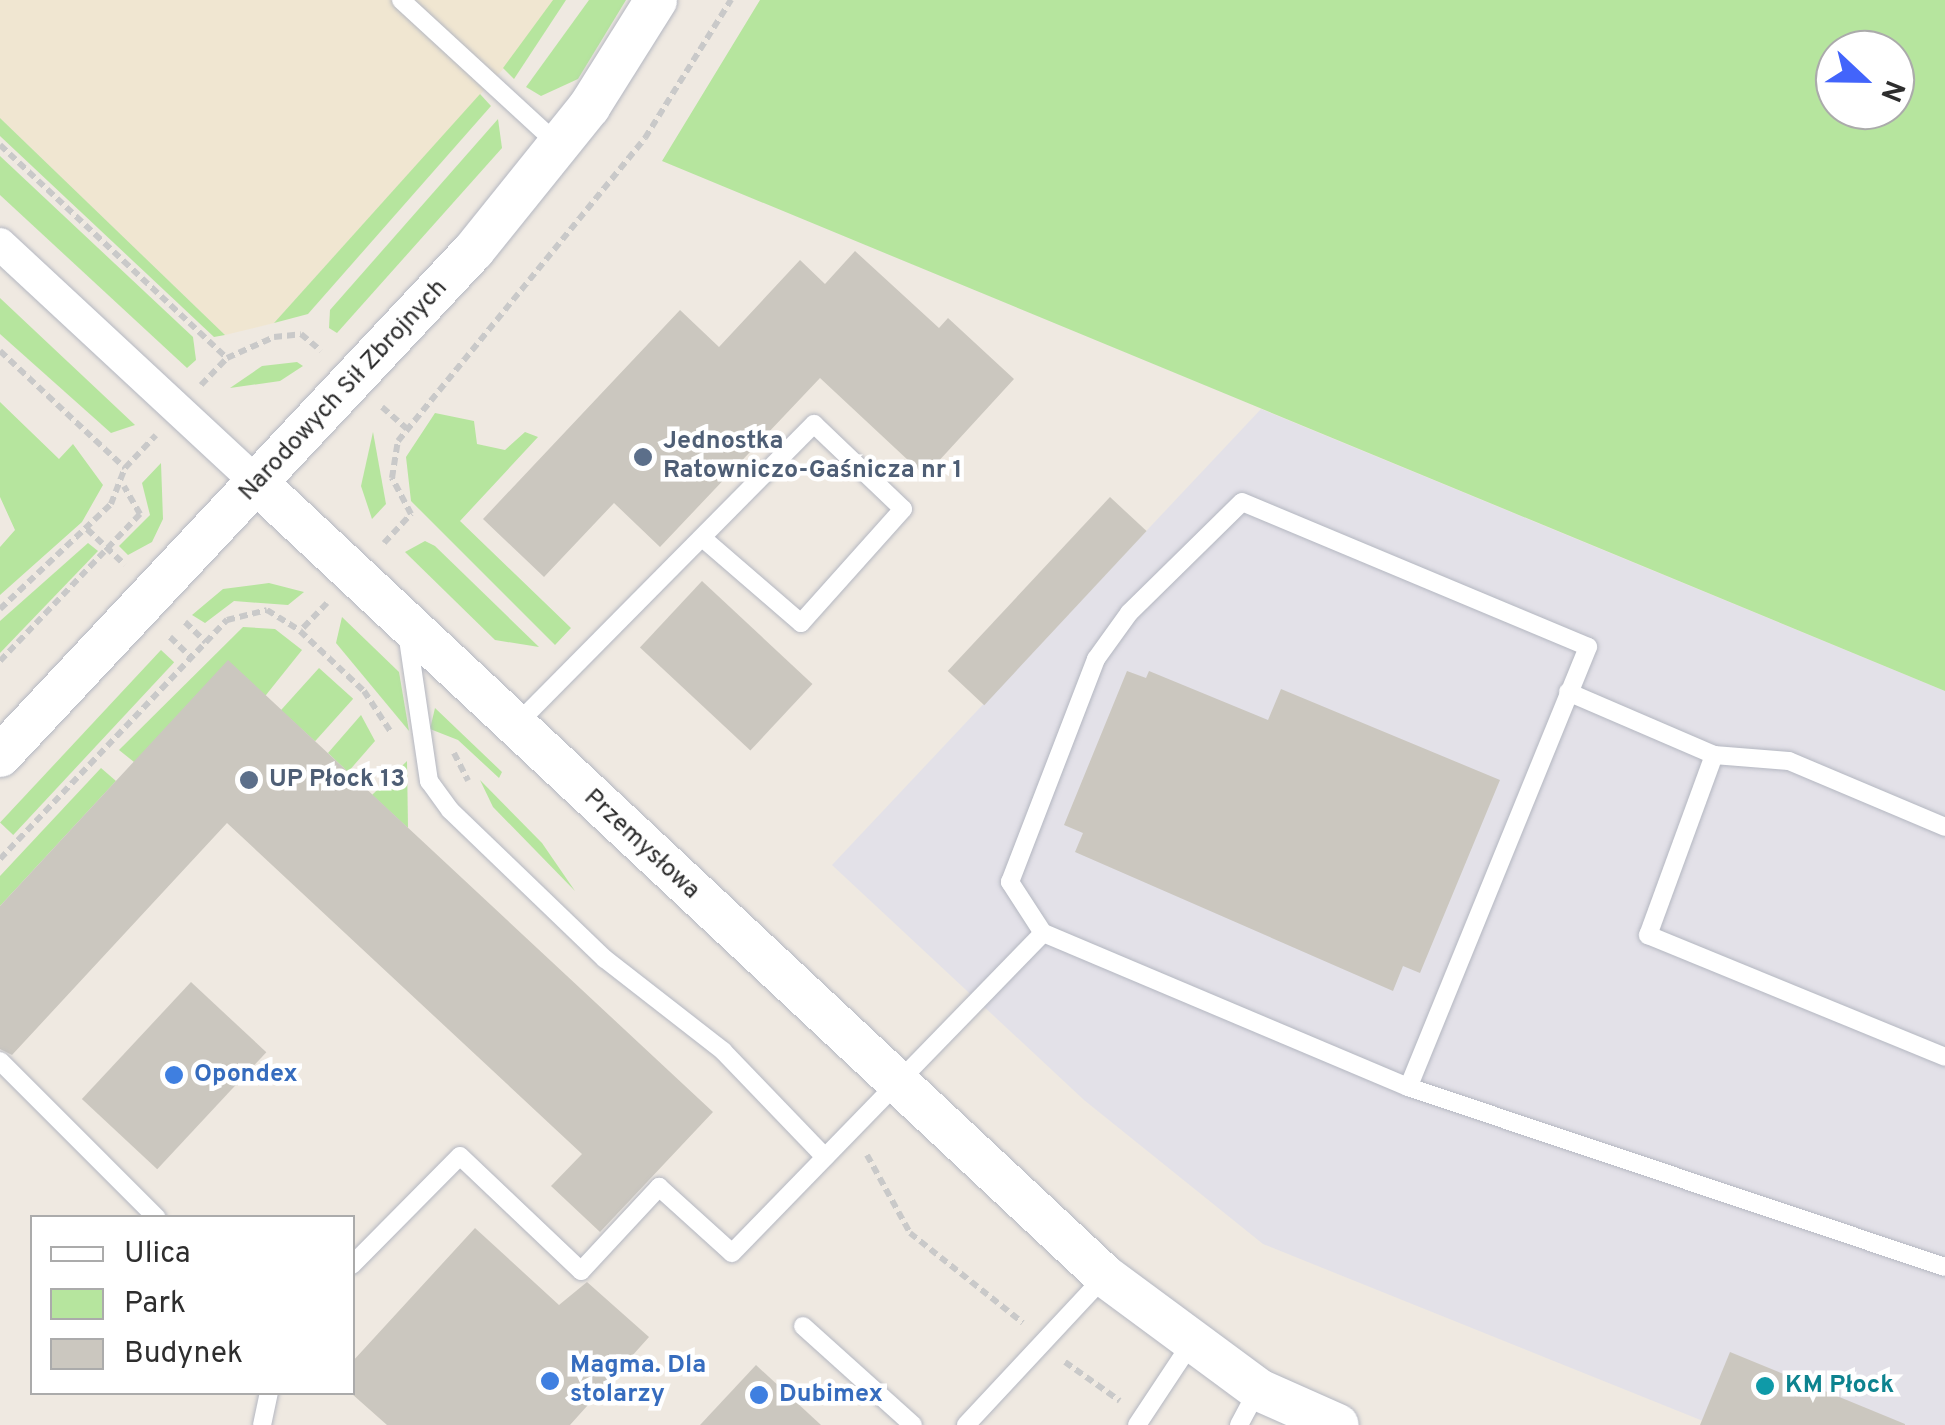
<!DOCTYPE html>
<html>
<head>
<meta charset="utf-8">
<style>
  body { margin:0 }
  #map { position:relative; width:1945px; height:1425px; overflow:hidden; background:#efe9e1; font-family:Overpass,sans-serif }
  div>[style] { position:absolute }
  .industrial>* { inset:0; background:#e3e1e8 }
  .education>* { inset:0; background:#f0e6d1 }
  .green>* { inset:0; background:#b6e59e; transform-origin:0 0 }
  .building>* { inset:0; background:#cbc7bf; transform-origin:0 0 }
  .path>* { height:6px; margin-top:-3px; transform-origin:0; background:repeating-linear-gradient(90deg,#c9c9c9 0 8px,transparent 0 13px) }
  .roads { filter:drop-shadow(0 0 2px #b4b7c1) drop-shadow(0 0 2px #b4b7c1) }
  .service>* { height:18px; margin:-9px; padding:0 9px; transform-origin:9px; border-radius:9px; background:#fff }
  .minor>* { height:32px; margin:-16px; padding:0 16px; transform-origin:16px; border-radius:16px; background:#fff }
  .tertiary>* { height:42px; margin:-21px; padding:0 21px; transform-origin:21px; border-radius:21px; background:#fff }
  .dots>* { width:28px; height:28px; translate:-50% -50%; box-sizing:border-box; border:5px solid #fff; border-radius:50% }
  span { translate:-50% -50%; white-space:nowrap; text-align:center; line-height:1.15; -webkit-text-stroke:9px #fff; paint-order:stroke }
  .street-label { font-size:25px; color:#2e2e2e }
  .service-label { font-size:25px; color:#4e5e75; font-weight:700 }
  .left { translate:0 -50%; text-align:left }
  .shop-label { font-size:25px; color:#366cbe; font-weight:700 }
  .culture-label { font-size:25px; color:#0d838f; font-weight:700 }
  .legend { position:absolute; left:30px; top:1215px; width:325px; height:180px; box-sizing:border-box; background:#fff; border:2px solid #ababab; margin:0; padding:12px 18px; list-style:none; font-size:30px; color:#2e2e2e }
  .legend li { display:flex; align-items:center; gap:20px; height:50px }
  .legend b { width:50px; border:2px solid #ababab }
  .north { position:absolute; left:1815px; top:30px; width:100px; height:100px; box-sizing:border-box; background:#fff; border:2px solid #ababab; border-radius:50%; rotate:112deg; font-size:28px; font-weight:700; line-height:40px; text-align:center; color:#2e2e2e }
  .north::after { content:''; display:block; margin:auto; width:35px; height:45px; background:#4264fb; clip-path:polygon(50% 0,100% 100%,50% 72%,0 100%) }
</style>
</head>
<body>
<div id="map">
  <div class="industrial">
    <i style="clip-path:polygon(1261px 409px,1945px 691px,1945px 1425px,1713px 1425px,1263px 1244px,1084px 1100px,832px 865px)"></i>
  </div>
  <div class="education">
    <i style="clip-path:polygon(0 0,553px 0,533px 36px,274px 323px,225px 335px,0 118px)"></i>
  </div>
  <div class="green">
    <i style="clip-path:polygon(553px 0,566px 0,514px 79px,503px 68px)"></i>
    <i style="clip-path:polygon(589px 0,626px 0,578px 79px,541px 96px,526px 87px)"></i>
    <i style="clip-path:polygon(evenodd,760px 0,1945px 0,1945px 691px,662px 161px,760px 0,1835px 50px,1895px 50px,1895px 110px,1835px 110px,1835px 50px)"></i>
    <i style="clip-path:polygon(480px 94px,491px 106px,308px 314px,274px 323px)"></i>
    <i style="clip-path:polygon(0 118px,225px 335px,214px 337px,0 136px)"></i>
    <i style="clip-path:polygon(498px 119px,502px 148px,337px 333px,329px 328px,330px 310px)"></i>
    <i style="clip-path:polygon(0 156px,193px 337px,196px 360px,187px 368px,0 195px)"></i>
    <i style="clip-path:polygon(0 298px,135px 425px,111px 433px,0 334px)"></i>
    <i style="clip-path:polygon(297px 362px,303px 366px,280px 381px,230px 388px,262px 366px)"></i>
    <i style="clip-path:polygon(0 402px,59px 459px,73px 444px,103px 485px,82px 522px,0 595px,0 547px,15px 530px,0 497px)"></i>
    <i style="clip-path:polygon(435px 413px,474px 421px,477px 444px,505px 450px,525px 432px,538px 437px,460px 521px,571px 628px,555px 645px,411px 501px,406px 457px)"></i>
    <i style="clip-path:polygon(373px 432px,386px 504px,372px 519px,361px 486px)"></i>
    <i style="clip-path:polygon(161px 463px,163px 519px,152px 542px,128px 555px,119px 546px,150px 515px,142px 483px)"></i>
    <i style="clip-path:polygon(425px 541px,435px 546px,539px 647px,495px 640px,405px 552px)"></i>
    <i style="clip-path:polygon(88px 543px,98px 551px,0 653px,0 621px)"></i>
    <i style="clip-path:polygon(269px 583px,304px 592px,288px 605px,234px 601px,205px 623px,192px 615px,223px 589px)"></i>
    <i style="clip-path:polygon(342px 617px,399px 672px,409px 731px,336px 643px)"></i>
    <i style="clip-path:polygon(243px 627px,275px 629px,302px 650px,266px 695px,134px 762px,119px 750px)"></i>
    <i style="left:161px;top:650px;width:18px;height:236px;rotate:43deg"></i>
    <i style="left:319px;top:668px;width:46px;height:57px;rotate:42deg"></i>
    <i style="clip-path:polygon(435px 708px,502px 772px,499px 778px,458px 740px,430px 729px)"></i>
    <i style="clip-path:polygon(361px 715px,375px 741px,348px 772px,328px 753px)"></i>
    <i style="clip-path:polygon(407px 761px,408px 828px,372px 795px)"></i>
    <i style="clip-path:polygon(101px 768px,116px 781px,0 906px,0 876px)"></i>
    <i style="clip-path:polygon(480px 780px,542px 843px,575px 891px,493px 807px)"></i>
  </div>
  <div class="building">
    <i style="clip-path:polygon(855px 251px,939px 328px,948px 318px,1014px 379px,925px 476px,820px 378px,660px 547px,614px 503px,544px 577px,483px 519px,680px 310px,719px 347px,800px 260px,825px 284px)"></i>
    <i style="left:1110px;top:497px;width:50px;height:238px;rotate:43deg"></i>
    <i style="left:702px;top:581px;width:151px;height:91px;rotate:43deg"></i>
    <i style="clip-path:polygon(228px 660px,713px 1112px,600px 1232px,551px 1186px,582px 1154px,227px 823px,12px 1055px,0 1049px,0 906px)"></i>
    <i style="clip-path:polygon(1127px 671px,1146px 678px,1149px 671px,1268px 720px,1281px 689px,1500px 780px,1420px 973px,1403px 966px,1393px 991px,1075px 852px,1083px 833px,1064px 825px)"></i>
    <i style="left:191px;top:982px;width:103px;height:160px;rotate:43deg"></i>
    <i style="clip-path:polygon(475px 1228px,559px 1305px,587px 1282px,649px 1337px,570px 1425px,387px 1425px,352px 1394px,352px 1362px)"></i>
    <i style="clip-path:polygon(1730px 1352px,1905px 1424px,1905px 1425px,1700px 1425px)"></i>
    <i style="clip-path:polygon(756px 1365px,821px 1425px,700px 1425px)"></i>
  </div>
  <div class="path">
    <i style="left:0;top:145px;width:311px;rotate:43.2deg"></i>
    <i style="left:0;top:351px;width:171px;rotate:43.1deg"></i>
    <i style="left:201px;top:385px;width:37px;rotate:-46deg"></i>
    <i style="left:227px;top:358px;width:51px;rotate:-24.1deg"></i>
    <i style="left:274px;top:337px;width:27px;rotate:-6deg"></i>
    <i style="left:301px;top:334px;width:26px;rotate:40deg"></i>
    <i style="left:382px;top:407px;width:33px;rotate:41deg"></i>
    <i style="left:87px;top:529px;width:52px;rotate:43.5deg"></i>
    <i style="left:384px;top:543px;width:40px;rotate:-47deg"></i>
    <i style="left:411px;top:514px;width:41px;rotate:-117.8deg"></i>
    <i style="left:392px;top:478px;width:37px;rotate:-81deg"></i>
    <i style="left:398px;top:441px;width:391px;rotate:-50.8deg"></i>
    <i style="left:645px;top:138px;width:163px;rotate:-58.1deg"></i>
    <i style="left:327px;top:603px;width:39px;rotate:134deg"></i>
    <i style="left:300px;top:631px;width:88px;rotate:43.2deg"></i>
    <i style="left:364px;top:691px;width:51px;rotate:56.9deg"></i>
    <i style="left:0;top:609px;width:153px;rotate:-43.4deg"></i>
    <i style="left:111px;top:504px;width:39px;rotate:-69deg"></i>
    <i style="left:125px;top:468px;width:45px;rotate:-46.8deg"></i>
    <i style="left:185px;top:622px;width:29px;rotate:44deg"></i>
    <i style="left:170px;top:637px;width:29px;rotate:44deg"></i>
    <i style="left:0;top:661px;width:203px;rotate:-46.4deg"></i>
    <i style="left:140px;top:514px;width:32px;rotate:-120deg"></i>
    <i style="left:454px;top:753px;width:31px;rotate:63deg"></i>
    <i style="left:0;top:859px;width:330px;rotate:-46.5deg"></i>
    <i style="left:227px;top:620px;width:41px;rotate:-14deg"></i>
    <i style="left:267px;top:610px;width:39px;rotate:32deg"></i>
    <i style="left:867px;top:1155px;width:89px;rotate:61.1deg"></i>
    <i style="left:910px;top:1233px;width:144px;rotate:38.5deg"></i>
    <i style="left:1065px;top:1362px;width:67px;rotate:35.3deg"></i>
  </div>
  <div class="roads">
    <div class="service">
      <i style="left:401px;top:0;width:216px;rotate:42.6deg"></i>
      <i style="left:408px;top:639px;width:144px;rotate:81.6deg"></i>
      <i style="left:429px;top:781px;width:36px;rotate:54deg"></i>
      <i style="left:450px;top:810px;width:215px;rotate:43.9deg"></i>
      <i style="left:605px;top:959px;width:150px;rotate:37.9deg"></i>
      <i style="left:723px;top:1051px;width:147px;rotate:46.1deg"></i>
      <i style="left:1568px;top:692px;width:159px;rotate:23.3deg"></i>
      <i style="left:1714px;top:755px;width:192px;rotate:110.1deg"></i>
      <i style="left:1648px;top:935px;width:321px;rotate:22.3deg"></i>
      <i style="left:515px;top:726px;width:425px;rotate:-45.3deg"></i>
      <i style="left:814px;top:424px;width:123px;rotate:43.7deg"></i>
      <i style="left:903px;top:509px;width:153px;rotate:131.8deg"></i>
      <i style="left:801px;top:623px;width:127px;rotate:-139.2deg"></i>
      <i style="left:1714px;top:755px;width:75px;rotate:4.6deg"></i>
      <i style="left:1789px;top:761px;width:169px;rotate:22.9deg"></i>
      <i style="left:0;top:1061px;width:222px;rotate:45deg"></i>
      <i style="left:1408px;top:1087px;width:566px;rotate:18.53deg"></i>
      <i style="left:352px;top:1265px;width:153px;rotate:-45.3deg"></i>
      <i style="left:460px;top:1156px;width:167px;rotate:43.5deg"></i>
      <i style="left:581px;top:1271px;width:115px;rotate:-47.1deg"></i>
      <i style="left:659px;top:1187px;width:98px;rotate:42.1deg"></i>
      <i style="left:732px;top:1253px;width:446px;rotate:-45.8deg"></i>
      <i style="left:1043px;top:933px;width:61px;rotate:-122.9deg"></i>
      <i style="left:1010px;top:882px;width:239px;rotate:-68.9deg"></i>
      <i style="left:1096px;top:659px;width:57px;rotate:-54.3deg"></i>
      <i style="left:1129px;top:613px;width:158px;rotate:-44.5deg"></i>
      <i style="left:1242px;top:502px;width:375px;rotate:22.7deg"></i>
      <i style="left:1588px;top:647px;width:475px;rotate:112.2deg"></i>
      <i style="left:1408px;top:1087px;width:396px;rotate:-157.1deg"></i>
      <i style="left:803px;top:1326px;width:148px;rotate:42deg"></i>
      <i style="left:262px;top:1425px;width:34px;rotate:-78deg"></i>
      <i style="left:966px;top:1425px;width:204px;rotate:-47deg"></i>
      <i style="left:1137px;top:1425px;width:100px;rotate:-56.5deg"></i>
      <i style="left:1239px;top:1425px;width:40px;rotate:-62deg"></i>
    </div>
    <div class="minor">
      <i style="left:0;top:244px;width:354px;rotate:42.9deg"></i>
    </div>
    <div class="tertiary">
      <i style="left:259px;top:485px;width:1158px;rotate:43.08deg"></i>
      <i style="left:1105px;top:1276px;width:192px;rotate:36.5deg"></i>
      <i style="left:1259px;top:1390px;width:86px;rotate:23.9deg"></i>
      <i style="left:0;top:756px;width:693px;rotate:-46.87deg"></i>
      <i style="left:474px;top:250px;width:184px;rotate:-51.2deg"></i>
      <i style="left:589px;top:107px;width:126px;rotate:-57.9deg"></i>
    </div>
  </div>
  <div class="dots">
    <i style="left:643px;top:457px;background:#5c6f8a"></i>
    <i style="left:249px;top:780px;background:#5c6f8a"></i>
    <i style="left:174px;top:1075px;background:#3f7fe0"></i>
    <i style="left:550px;top:1381px;background:#3f7fe0"></i>
    <i style="left:1765px;top:1386px;background:#0f9aa8"></i>
    <i style="left:759px;top:1395px;background:#3f7fe0"></i>
  </div>
  <div class="street-label">
    <span style="left:344px;top:391px;rotate:-47deg">Narodowych Sił Zbrojnych</span>
    <span style="left:641px;top:845px;rotate:43deg">Przemysłowa</span>
  </div>
  <div class="service-label">
    <span class="left" style="left:663px;top:457px">Jednostka<br>Ratowniczo-Gaśnicza nr 1</span>
    <span class="left" style="left:269px;top:780px">UP Płock 13</span>
  </div>
  <div class="shop-label">
    <span class="left" style="left:194px;top:1075px">Opondex</span>
    <span class="left" style="left:570px;top:1381px">Magma. Dla<br>stolarzy</span>
    <span class="left" style="left:779px;top:1395px">Dubimex</span>
  </div>
  <div class="culture-label">
    <span class="left" style="left:1785px;top:1386px">KM Płock</span>
  </div>
  <ul class="legend">
  <li><b style="height:12px;background:#fff"></b>Ulica</li>
  <li><b style="height:28px;background:#b6e59e"></b>Park</li>
  <li><b style="height:28px;background:#cbc7bf"></b>Budynek</li>
  </ul>
  <div class="north">N</div>
</div>
</body>
</html>
